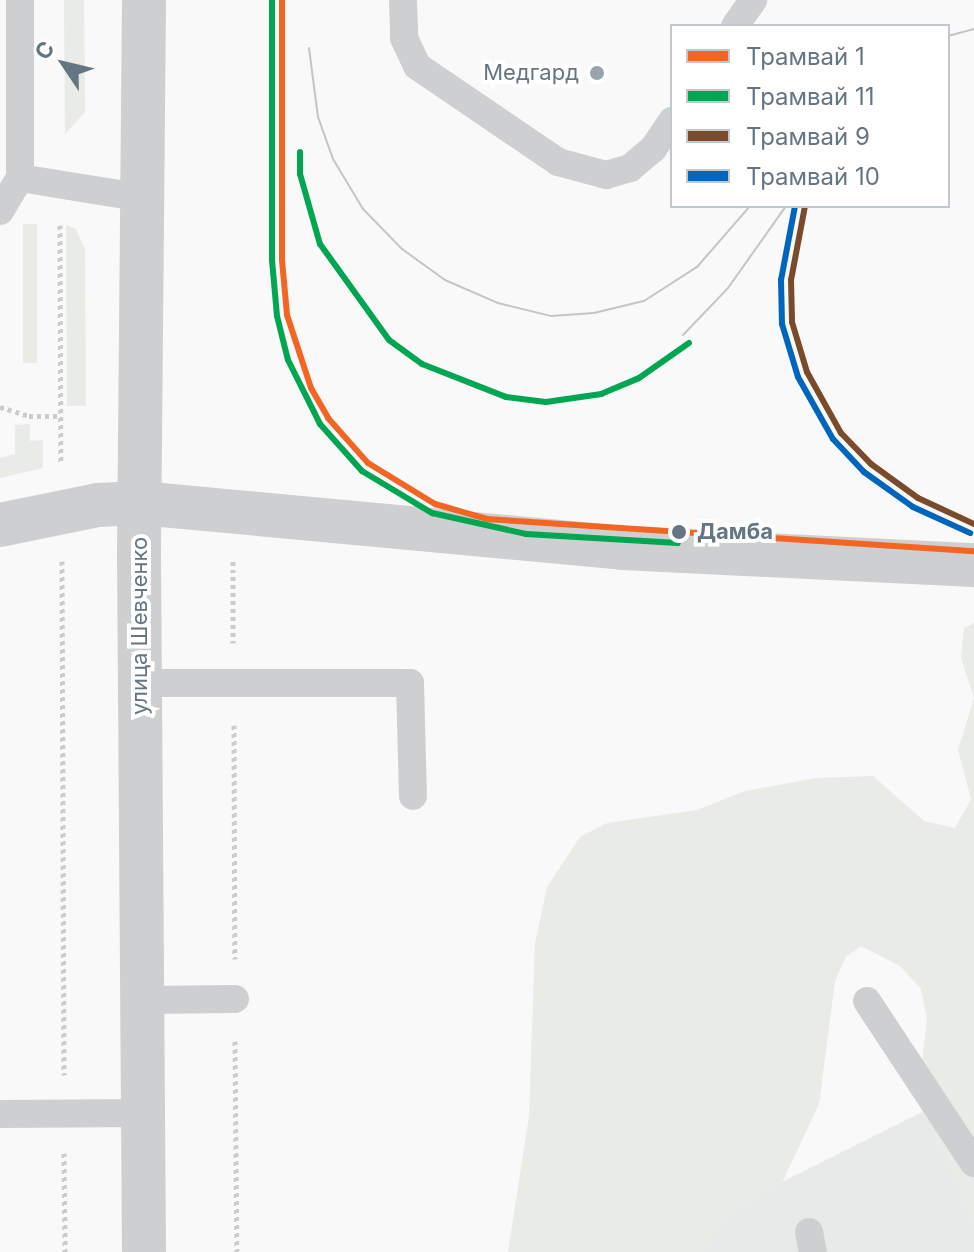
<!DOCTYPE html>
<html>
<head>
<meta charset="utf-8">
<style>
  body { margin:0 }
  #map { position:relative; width:974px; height:1252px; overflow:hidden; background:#f9f9f9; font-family:Inter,sans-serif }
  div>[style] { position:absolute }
  .built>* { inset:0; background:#e8e9e9 }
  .green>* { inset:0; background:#e8ebe6; transform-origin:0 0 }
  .path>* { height:5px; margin-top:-2.5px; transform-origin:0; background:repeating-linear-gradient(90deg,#cbcccd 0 4px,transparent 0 8px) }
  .service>* { height:28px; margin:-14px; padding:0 14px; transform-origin:14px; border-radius:14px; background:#cecfd0 }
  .minor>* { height:44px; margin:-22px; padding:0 22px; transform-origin:22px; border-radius:22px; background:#cecfd0 }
  .tertiary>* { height:44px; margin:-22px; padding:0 22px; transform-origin:22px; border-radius:22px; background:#cecfd0 }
  .tram>* { height:2px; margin:-1px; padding:0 1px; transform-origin:1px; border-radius:1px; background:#c3c5c6 }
  .tram-1>* { height:6px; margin:-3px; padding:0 3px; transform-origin:3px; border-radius:3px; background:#f26522 }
  .tram-2>* { height:6px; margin:-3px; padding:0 3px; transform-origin:3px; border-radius:3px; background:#00a651 }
  .tram-3>* { height:6px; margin:-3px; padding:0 3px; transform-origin:3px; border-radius:3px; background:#7a4b2a }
  .tram-4>* { height:6px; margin:-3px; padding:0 3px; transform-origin:3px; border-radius:3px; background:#0065bd }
  .dots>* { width:22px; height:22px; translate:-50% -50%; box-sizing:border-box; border:4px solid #fff; border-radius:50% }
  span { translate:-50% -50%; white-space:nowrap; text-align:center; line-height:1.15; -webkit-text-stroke:8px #fff; paint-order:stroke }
  .poi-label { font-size:22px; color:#657683 }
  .right { translate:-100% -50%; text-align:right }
  .stop-label { font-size:22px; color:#657683; font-weight:700 }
  .left { translate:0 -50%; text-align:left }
  .street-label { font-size:22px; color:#657683 }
  .legend { position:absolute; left:670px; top:24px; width:280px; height:184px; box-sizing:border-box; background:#fff; border:2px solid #c1c8cd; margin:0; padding:10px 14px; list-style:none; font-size:24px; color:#657683 }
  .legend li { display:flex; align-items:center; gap:16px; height:40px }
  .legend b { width:40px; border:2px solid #c1c8cd }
  .north { position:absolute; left:24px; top:24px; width:80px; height:80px; -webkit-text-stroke:6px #fff; paint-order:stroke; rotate:305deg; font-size:22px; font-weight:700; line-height:32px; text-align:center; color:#657683 }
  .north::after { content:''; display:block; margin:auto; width:28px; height:36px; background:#657683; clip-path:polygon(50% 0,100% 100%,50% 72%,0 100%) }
</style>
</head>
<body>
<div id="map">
  <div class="built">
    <i style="clip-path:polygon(974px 1086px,974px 1252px,660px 1252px,658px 1244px)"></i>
  </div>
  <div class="green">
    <i style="clip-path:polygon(64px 0,84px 0,85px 112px,65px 134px)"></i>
    <i style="left:37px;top:224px;width:139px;height:14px;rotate:90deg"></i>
    <i style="clip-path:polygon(66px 225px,76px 229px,85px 249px,86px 406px,67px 406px)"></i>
    <i style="clip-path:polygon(30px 424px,30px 441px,43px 440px,43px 468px,0 478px,0 458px,15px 454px,15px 425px)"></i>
    <i style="clip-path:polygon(974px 623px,974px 1225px,918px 1097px,927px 1019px,921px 989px,900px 966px,861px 946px,846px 957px,835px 981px,819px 1104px,783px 1181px,721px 1221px,702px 1252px,508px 1252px,529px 1116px,535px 943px,547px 887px,580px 837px,607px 823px,697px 810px,745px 791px,816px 778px,873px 776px,924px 821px,955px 828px,971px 799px,958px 750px,974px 698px,961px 658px,964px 628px)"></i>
  </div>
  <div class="path">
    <i style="left:60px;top:225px;width:238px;rotate:89.8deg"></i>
    <i style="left:0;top:407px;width:30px;rotate:17deg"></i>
    <i style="left:29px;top:416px;width:32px"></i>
    <i style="left:62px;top:561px;width:514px;rotate:89.78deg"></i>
    <i style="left:233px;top:561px;width:82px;rotate:90deg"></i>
    <i style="left:234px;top:725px;width:234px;rotate:89.8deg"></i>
    <i style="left:235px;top:1041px;width:211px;rotate:89.5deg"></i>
    <i style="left:64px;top:1153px;width:99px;rotate:89.4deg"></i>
  </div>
  <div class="service">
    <i style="left:403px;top:0;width:38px;rotate:88deg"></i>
    <i style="left:404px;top:38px;width:31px;rotate:65deg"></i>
    <i style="left:417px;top:66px;width:171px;rotate:34.2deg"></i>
    <i style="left:558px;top:162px;width:50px;rotate:15.2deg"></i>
    <i style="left:606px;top:175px;width:25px;rotate:-16deg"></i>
    <i style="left:630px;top:168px;width:30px;rotate:-40deg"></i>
    <i style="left:653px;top:149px;width:34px;rotate:-56deg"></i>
    <i style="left:735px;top:26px;width:32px;rotate:-55deg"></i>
    <i style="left:20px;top:178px;width:126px;rotate:9.2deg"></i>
    <i style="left:0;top:211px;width:39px;rotate:-59deg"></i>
    <i style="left:20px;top:178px;width:178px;rotate:-90deg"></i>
    <i style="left:140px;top:683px;width:270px"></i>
    <i style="left:410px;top:683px;width:113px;rotate:88.5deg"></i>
    <i style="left:144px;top:1000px;width:91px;rotate:-0.6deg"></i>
    <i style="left:867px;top:1001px;width:194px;rotate:56.6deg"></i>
    <i style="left:0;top:1114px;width:145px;rotate:-0.4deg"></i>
    <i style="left:809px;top:1232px;width:20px;rotate:79deg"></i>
  </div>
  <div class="minor">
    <i style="left:0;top:525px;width:100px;rotate:-11.5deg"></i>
    <i style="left:98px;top:505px;width:42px;rotate:-2.7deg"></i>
    <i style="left:140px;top:503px;width:485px;rotate:5.3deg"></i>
    <i style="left:623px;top:548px;width:351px;rotate:2.8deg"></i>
  </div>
  <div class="tertiary">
    <i style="left:144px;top:0;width:554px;rotate:90.52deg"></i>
    <i style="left:139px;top:554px;width:698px;rotate:89.59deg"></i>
  </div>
  <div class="tram">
    <i style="left:948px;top:36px;width:27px;rotate:-15deg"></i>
    <i style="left:309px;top:48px;width:70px;rotate:82.6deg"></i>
    <i style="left:318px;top:117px;width:45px;rotate:70.3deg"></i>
    <i style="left:333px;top:159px;width:58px;rotate:59deg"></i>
    <i style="left:363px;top:209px;width:56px;rotate:45.7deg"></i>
    <i style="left:402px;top:249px;width:53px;rotate:35.8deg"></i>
    <i style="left:445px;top:280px;width:58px;rotate:23.5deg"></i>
    <i style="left:498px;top:303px;width:55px;rotate:13.8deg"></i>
    <i style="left:551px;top:316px;width:43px;rotate:-4deg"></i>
    <i style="left:594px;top:313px;width:51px;rotate:-13.5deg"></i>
    <i style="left:644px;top:301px;width:63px;rotate:-32.7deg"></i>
    <i style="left:697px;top:267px;width:81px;rotate:-49deg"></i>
    <i style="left:683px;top:335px;width:65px;rotate:-46.2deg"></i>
    <i style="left:728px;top:288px;width:100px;rotate:-54.7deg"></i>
  </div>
  <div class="tram-1">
    <i style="left:282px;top:0;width:260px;rotate:90deg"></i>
    <i style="left:282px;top:260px;width:55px;rotate:84.8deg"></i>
    <i style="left:287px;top:315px;width:77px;rotate:71.8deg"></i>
    <i style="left:311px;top:388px;width:34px;rotate:60deg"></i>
    <i style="left:328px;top:418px;width:60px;rotate:48.4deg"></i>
    <i style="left:368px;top:463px;width:79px;rotate:31.5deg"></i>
    <i style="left:435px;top:504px;width:54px;rotate:16.1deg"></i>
    <i style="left:487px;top:519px;width:488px;rotate:3.8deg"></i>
  </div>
  <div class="tram-2">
    <i style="left:272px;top:0;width:260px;rotate:90deg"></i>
    <i style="left:272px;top:260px;width:56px;rotate:84.9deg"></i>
    <i style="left:277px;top:316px;width:45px;rotate:76deg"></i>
    <i style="left:288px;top:360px;width:72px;rotate:63.4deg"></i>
    <i style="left:320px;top:424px;width:63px;rotate:48.2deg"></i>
    <i style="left:362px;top:471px;width:82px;rotate:31deg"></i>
    <i style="left:432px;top:513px;width:96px;rotate:12.6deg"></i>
    <i style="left:526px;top:534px;width:152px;rotate:3.4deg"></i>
    <i style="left:300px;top:152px;width:22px;rotate:90deg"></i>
    <i style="left:300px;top:174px;width:73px;rotate:74.1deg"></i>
    <i style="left:320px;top:244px;width:118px;rotate:54.3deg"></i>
    <i style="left:389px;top:340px;width:41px;rotate:36deg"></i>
    <i style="left:422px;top:364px;width:90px;rotate:21.4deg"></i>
    <i style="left:506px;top:397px;width:40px;rotate:7.1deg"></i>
    <i style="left:546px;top:402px;width:56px;rotate:-8.3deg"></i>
    <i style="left:601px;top:394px;width:41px;rotate:-22.8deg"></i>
    <i style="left:639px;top:378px;width:61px;rotate:-35deg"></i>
  </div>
  <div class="tram-3">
    <i style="left:805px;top:206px;width:75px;rotate:100.7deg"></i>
    <i style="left:791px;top:280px;width:42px;rotate:88.6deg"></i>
    <i style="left:792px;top:322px;width:52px;rotate:73.3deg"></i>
    <i style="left:807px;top:372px;width:70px;rotate:60.9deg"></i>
    <i style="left:841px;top:433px;width:43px;rotate:45.9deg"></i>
    <i style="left:871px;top:464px;width:58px;rotate:35.9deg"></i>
    <i style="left:918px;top:498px;width:62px;rotate:24.9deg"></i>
  </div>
  <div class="tram-4">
    <i style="left:795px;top:206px;width:75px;rotate:100.7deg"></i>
    <i style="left:781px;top:280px;width:44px;rotate:88.7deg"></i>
    <i style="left:782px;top:324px;width:55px;rotate:73.2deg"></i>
    <i style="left:798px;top:377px;width:71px;rotate:60.6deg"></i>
    <i style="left:833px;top:439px;width:45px;rotate:46.8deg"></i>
    <i style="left:864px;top:472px;width:60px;rotate:35.5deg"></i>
    <i style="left:913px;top:507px;width:63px;rotate:24.5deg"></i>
  </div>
  <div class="dots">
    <i style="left:597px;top:73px;background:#99a4ac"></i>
    <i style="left:679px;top:532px;background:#657683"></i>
  </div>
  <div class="poi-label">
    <span class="right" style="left:579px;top:73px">Медгард</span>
  </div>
  <div class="stop-label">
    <span class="left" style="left:697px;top:532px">Дамба</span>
  </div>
  <div class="street-label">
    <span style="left:140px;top:626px;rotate:-90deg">улица Шевченко</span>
  </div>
  <ul class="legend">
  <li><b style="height:10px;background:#f26522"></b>Трамвай 1</li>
  <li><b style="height:10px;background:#00a651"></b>Трамвай 11</li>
  <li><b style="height:10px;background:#7a4b2a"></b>Трамвай 9</li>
  <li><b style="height:10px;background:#0065bd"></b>Трамвай 10</li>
  </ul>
  <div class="north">С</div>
</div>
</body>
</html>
